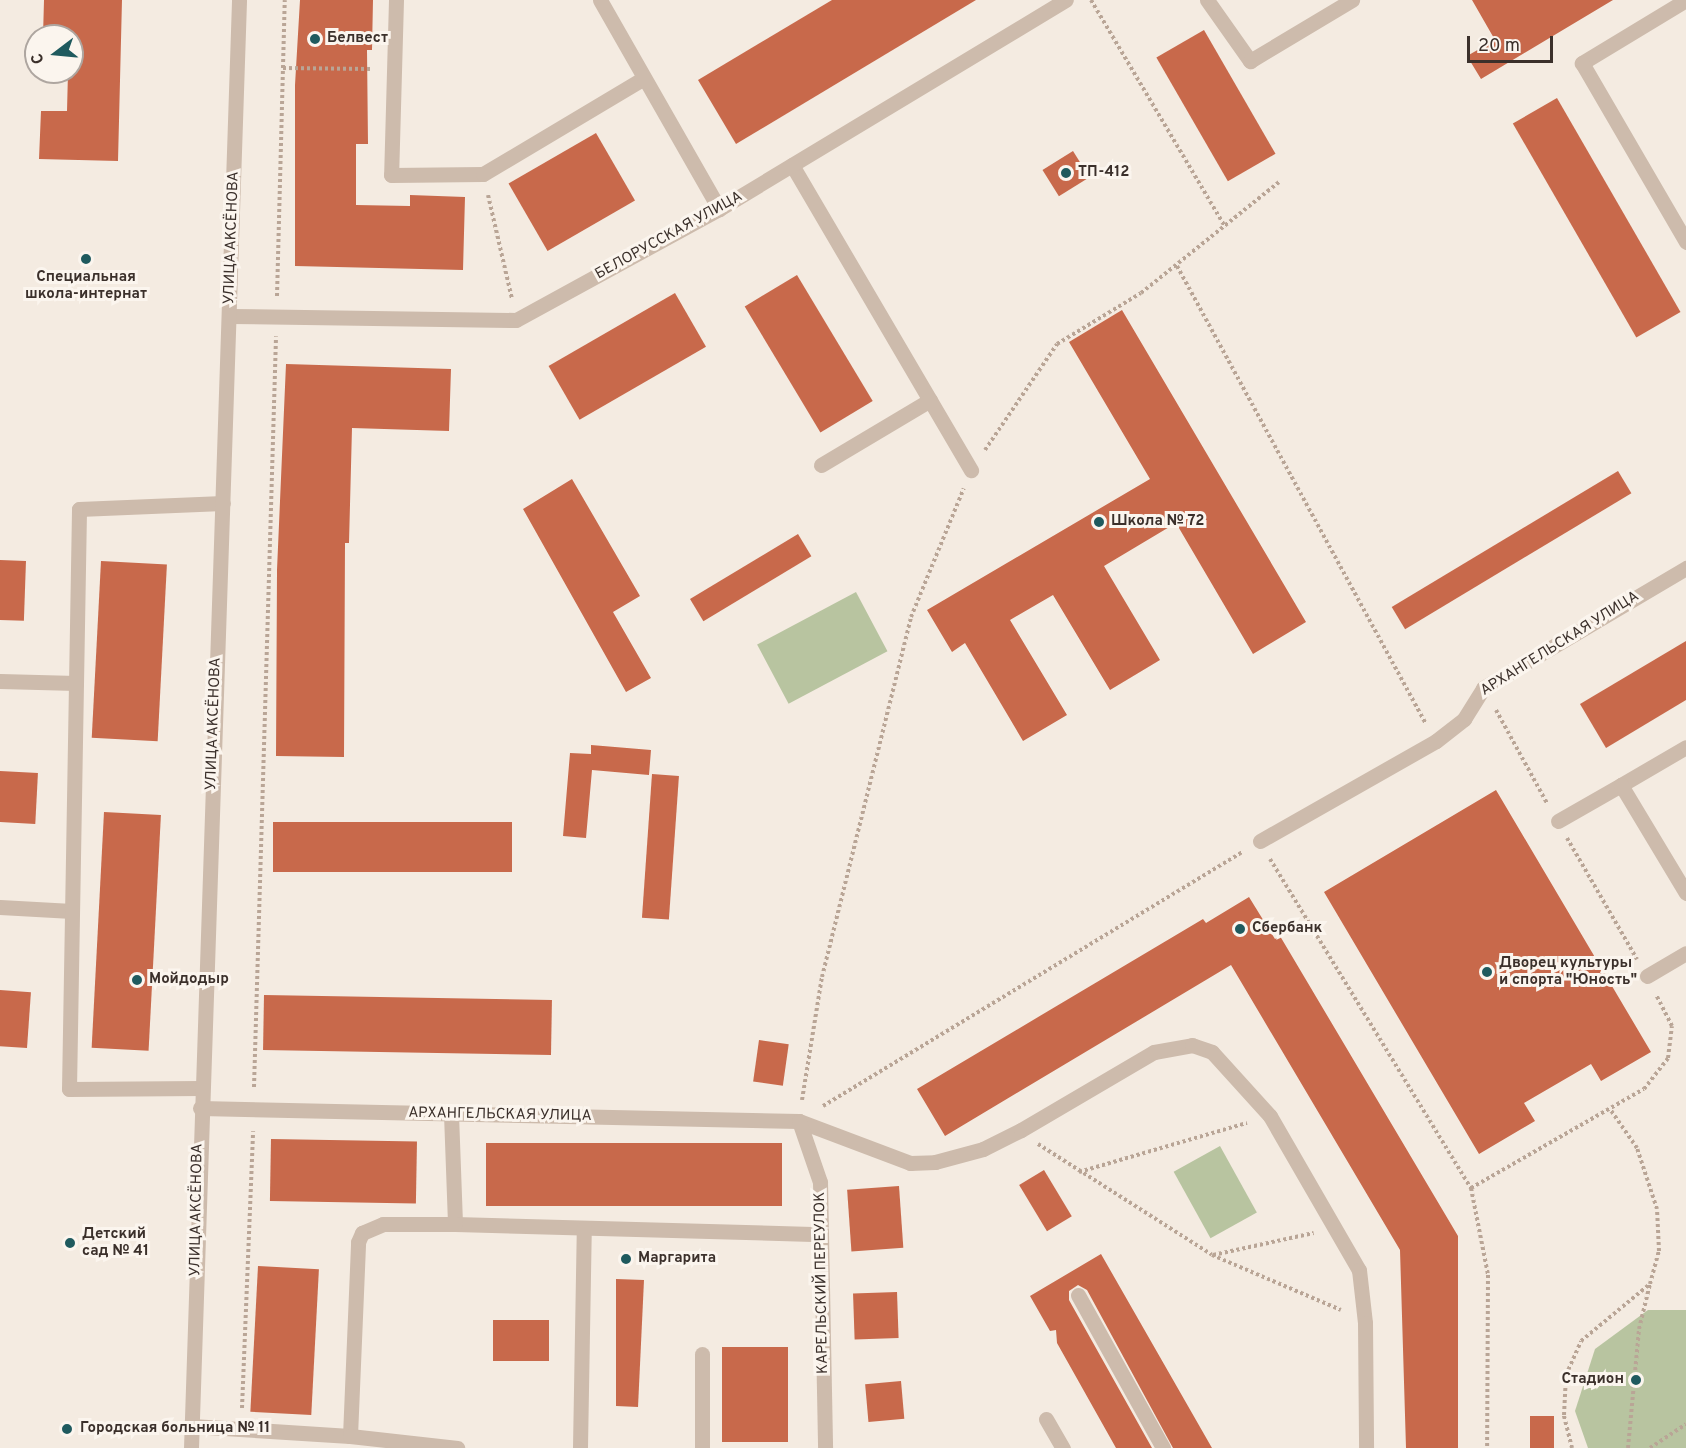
<!DOCTYPE html>
<html>
<head>
<meta charset="utf-8">
<style>
  body { margin:0 }
  #map { position:relative; width:1686px; height:1448px; overflow:hidden; background:#f4ebe1; font-family:Overpass,sans-serif }
  div>[style] { position:absolute }
  .green>* { inset:0; background:#b8c4a0; transform-origin:0 0 }
  .building>* { inset:0; background:#c8694b; transform-origin:0 0 }
  .path>* { height:4px; margin-top:-2px; transform-origin:0; background:repeating-linear-gradient(90deg,#b9a596 0 3px,transparent 0 6px) }
  .minor>* { height:15px; margin:-7.5px; padding:0 7.5px; transform-origin:7.5px; border-radius:7.5px; background:#cdbbac }
  .dots>* { width:16px; height:16px; translate:-50% -50%; box-sizing:border-box; border:3px solid #fbf5ee; border-radius:50% }
  span { translate:-50% -50%; white-space:nowrap; text-align:center; line-height:1.15; -webkit-text-stroke:6px #fbf5ee; paint-order:stroke }
  .poi-label { font-size:15px; color:#3b302b; font-weight:700 }
  .left { translate:0 -50%; text-align:left }
  .right { translate:-100% -50%; text-align:right }
  .street-label { font-size:15px; color:#3b302b }
  .north { position:absolute; left:24px; top:24px; width:60px; height:60px; box-sizing:border-box; background:#fbf5ee; border:2px solid #aea6a0; border-radius:50%; rotate:254deg; font-size:16px; font-weight:700; line-height:24px; text-align:center; color:#3b302b }
  .north::after { content:''; display:block; margin:auto; width:21px; height:27px; background:#1f5a5e; clip-path:polygon(50% 0,100% 100%,50% 72%,0 100%) }
  .scale { position:absolute; left:1467px; top:36px; width:86px; height:27px; box-sizing:border-box; border:3px solid #3b302b; border-top:0; padding-left:8px; font-size:18px; line-height:21px; white-space:nowrap; color:#3b302b; -webkit-text-stroke:4px #fbf5ee; paint-order:stroke }
</style>
</head>
<body>
<div id="map">
  <div class="green">
    <i style="left:856px;top:592px;width:67px;height:112px;rotate:62deg"></i>
    <i style="left:1220px;top:1146px;width:76px;height:53px;rotate:61deg"></i>
    <i style="clip-path:polygon(1648px 1310px,1686px 1310px,1686px 1448px,1588px 1448px,1575px 1411px,1595px 1349px)"></i>
  </div>
  <div class="building">
    <i style="clip-path:polygon(44px 0,122px 0,118px 161px,39px 159px,41px 111px,67px 111px,68px 72px,72px 72px,72px 36px,43px 36px)"></i>
    <i style="clip-path:polygon(300px 0,373px 0,372px 50px,367px 50px,368px 144px,356px 144px,356px 205px,410px 206px,410px 195px,465px 197px,463px 270px,295px 266px,295px 85px)"></i>
    <i style="clip-path:polygon(832px 0,976px 0,736px 144px,698px 80px)"></i>
    <i style="clip-path:polygon(1472px 0,1613px 0,1481px 79px,1467px 56px,1495px 40px)"></i>
    <i style="left:1204px;top:30px;width:143px;height:55px;rotate:60deg"></i>
    <i style="left:1557px;top:98px;width:247px;height:51px;rotate:60deg"></i>
    <i style="left:596px;top:133px;width:78px;height:101px;rotate:60deg"></i>
    <i style="left:1073px;top:151px;width:31px;height:36px;rotate:58deg"></i>
    <i style="left:797px;top:275px;width:147px;height:61px;rotate:59deg"></i>
    <i style="left:675px;top:293px;width:62px;height:146px;rotate:60deg"></i>
    <i style="clip-path:polygon(1122px 310px,1306px 622px,1253px 654px,1176px 523px,1104px 566px,1160px 660px,1110px 690px,1053px 595px,1010px 620px,1067px 715px,1023px 741px,965px 643px,952px 652px,927px 610px,1150px 479px,1069px 342px)"></i>
    <i style="clip-path:polygon(286px 364px,451px 369px,449px 431px,352px 428px,349px 543px,345px 543px,344px 757px,276px 756px,277px 570px)"></i>
    <i style="left:1618px;top:471px;width:26px;height:264px;rotate:59deg"></i>
    <i style="clip-path:polygon(572px 479px,640px 596px,613px 612px,651px 678px,626px 692px,523px 509px)"></i>
    <i style="left:798px;top:534px;width:26px;height:126px;rotate:59deg"></i>
    <i style="left:0;top:560px;width:26px;height:60px;rotate:2deg"></i>
    <i style="left:101px;top:561px;width:66px;height:177px;rotate:3deg"></i>
    <i style="clip-path:polygon(1686px 641px,1686px 700px,1606px 748px,1580px 704px)"></i>
    <i style="clip-path:polygon(591px 745px,651px 750px,649px 775px,592px 770px,586px 838px,563px 836px,570px 753px,591px 754px)"></i>
    <i style="left:0;top:771px;width:38px;height:51px;rotate:3deg"></i>
    <i style="left:652px;top:774px;width:27px;height:144px;rotate:4deg"></i>
    <i style="clip-path:polygon(1496px 790px,1651px 1052px,1601px 1081px,1591px 1064px,1524px 1103px,1535px 1121px,1479px 1154px,1324px 892px)"></i>
    <i style="left:104px;top:812px;width:57px;height:236px;rotate:3deg"></i>
    <i style="left:273px;top:822px;width:239px;height:50px"></i>
    <i style="clip-path:polygon(1249px 897px,1275px 939px,1280px 936px,1458px 1236px,1458px 1448px,1406px 1448px,1400px 1250px,1231px 965px,945px 1136px,917px 1089px,1203px 919px,1206px 923px)"></i>
    <i style="left:0;top:990px;width:31px;height:56px;rotate:4deg"></i>
    <i style="left:264px;top:995px;width:288px;height:55px;rotate:1deg"></i>
    <i style="left:759px;top:1040px;width:30px;height:42px;rotate:8deg"></i>
    <i style="left:271px;top:1139px;width:146px;height:62px;rotate:1deg"></i>
    <i style="left:486px;top:1143px;width:296px;height:63px"></i>
    <i style="left:1044px;top:1170px;width:54px;height:29px;rotate:59deg"></i>
    <i style="left:899px;top:1186px;width:62px;height:52px;rotate:86deg"></i>
    <i style="clip-path:polygon(1101px 1254px,1212px 1448px,1173px 1448px,1087px 1290px,1078px 1285px,1069px 1291px,1069px 1300px,1152px 1448px,1116px 1448px,1057px 1343px,1056px 1330px,1050px 1331px,1030px 1296px)"></i>
    <i style="left:258px;top:1266px;width:61px;height:146px;rotate:3deg"></i>
    <i style="clip-path:polygon(616px 1279px,644px 1280px,638px 1407px,616px 1406px)"></i>
    <i style="left:897px;top:1292px;width:46px;height:44px;rotate:88deg"></i>
    <i style="left:493px;top:1320px;width:56px;height:41px"></i>
    <i style="left:722px;top:1347px;width:66px;height:95px"></i>
    <i style="left:901px;top:1381px;width:38px;height:36px;rotate:85deg"></i>
    <i style="left:1530px;top:1416px;width:24px;height:32px"></i>
  </div>
  <div class="path">
    <i style="left:1091px;top:0;width:264px;rotate:59.4deg"></i>
    <i style="left:283px;top:68px;width:89px;rotate:0.6deg"></i>
    <i style="left:488px;top:195px;width:107px;rotate:77deg"></i>
    <i style="left:1177px;top:266px;width:521px;rotate:61.47deg"></i>
    <i style="left:277px;top:296px;width:296px;rotate:-88.5deg"></i>
    <i style="left:985px;top:450px;width:128px;rotate:-55.8deg"></i>
    <i style="left:1057px;top:344px;width:98px;rotate:-31.3deg"></i>
    <i style="left:1141px;top:293px;width:177px;rotate:-38.8deg"></i>
    <i style="left:1496px;top:710px;width:106px;rotate:61.3deg"></i>
    <i style="left:1567px;top:838px;width:140px;rotate:60deg"></i>
    <i style="left:1270px;top:859px;width:386px;rotate:58.6deg"></i>
    <i style="left:1471px;top:1188px;width:89px;rotate:78.9deg"></i>
    <i style="left:1488px;top:1275px;width:173px;rotate:90.3deg"></i>
    <i style="left:254px;top:1087px;width:751px;rotate:-88.32deg"></i>
    <i style="left:802px;top:1100px;width:125px;rotate:-80.8deg"></i>
    <i style="left:822px;top:977px;width:371px;rotate:-76.1deg"></i>
    <i style="left:911px;top:617px;width:139px;rotate:-67.7deg"></i>
    <i style="left:823px;top:1106px;width:491px;rotate:-31.2deg"></i>
    <i style="left:1038px;top:1144px;width:206px;rotate:32.5deg"></i>
    <i style="left:1212px;top:1255px;width:140px;rotate:23.1deg"></i>
    <i style="left:1079px;top:1172px;width:175px;rotate:-16.3deg"></i>
    <i style="left:1471px;top:1188px;width:199px;rotate:-29.8deg"></i>
    <i style="left:1644px;top:1089px;width:39px;rotate:-52deg"></i>
    <i style="left:1668px;top:1058px;width:32px;rotate:-83deg"></i>
    <i style="left:1672px;top:1026px;width:35px;rotate:-117deg"></i>
    <i style="left:1213px;top:1255px;width:103px;rotate:-12.3deg"></i>
    <i style="left:242px;top:1408px;width:277px;rotate:-87.7deg"></i>
    <i style="left:1572px;top:1448px;width:34px;rotate:-104deg"></i>
    <i style="left:1564px;top:1415px;width:40px;rotate:-87.1deg"></i>
    <i style="left:1566px;top:1375px;width:37px;rotate:-66deg"></i>
    <i style="left:1581px;top:1341px;width:89px;rotate:-39.6deg"></i>
    <i style="left:1650px;top:1284px;width:34px;rotate:-75deg"></i>
    <i style="left:1659px;top:1251px;width:42px;rotate:-92.7deg"></i>
    <i style="left:1657px;top:1209px;width:64px;rotate:-108.2deg"></i>
    <i style="left:1637px;top:1148px;width:47px;rotate:-124.7deg"></i>
    <i style="left:1628px;top:1448px;width:120px;rotate:-84.7deg"></i>
    <i style="left:1639px;top:1329px;width:46px;rotate:-76.3deg"></i>
    <i style="left:1650px;top:1448px;width:43px;rotate:-33.7deg"></i>
  </div>
  <div class="minor">
    <i style="left:396px;top:0;width:175px;rotate:91.6deg"></i>
    <i style="left:391px;top:175px;width:92px;rotate:-0.6deg"></i>
    <i style="left:483px;top:174px;width:187px;rotate:-30.8deg"></i>
    <i style="left:600px;top:0;width:241px;rotate:60.3deg"></i>
    <i style="left:1207px;top:0;width:75px;rotate:54.8deg"></i>
    <i style="left:1250px;top:61px;width:119px;rotate:-30.9deg"></i>
    <i style="left:1686px;top:0;width:122px;rotate:148.8deg"></i>
    <i style="left:1582px;top:63px;width:207px;rotate:59.8deg"></i>
    <i style="left:792px;top:165px;width:354px;rotate:59.6deg"></i>
    <i style="left:230px;top:316px;width:286px;rotate:0.8deg"></i>
    <i style="left:516px;top:320px;width:231px;rotate:-28.7deg"></i>
    <i style="left:719px;top:209px;width:405px;rotate:-31.1deg"></i>
    <i style="left:821px;top:465px;width:127px;rotate:-30.8deg"></i>
    <i style="left:0;top:681px;width:76px;rotate:1.5deg"></i>
    <i style="left:1621px;top:785px;width:75px;rotate:-30.3deg"></i>
    <i style="left:1558px;top:821px;width:73px;rotate:-29.7deg"></i>
    <i style="left:1621px;top:785px;width:126px;rotate:59deg"></i>
    <i style="left:1260px;top:841px;width:202px;rotate:-29.6deg"></i>
    <i style="left:1436px;top:741px;width:36px;rotate:-38deg"></i>
    <i style="left:1464px;top:719px;width:36px;rotate:-58deg"></i>
    <i style="left:1483px;top:688px;width:236px;rotate:-30.6deg"></i>
    <i style="left:0;top:907px;width:72px;rotate:3.2deg"></i>
    <i style="left:1647px;top:976px;width:45px;rotate:-30.5deg"></i>
    <i style="left:201px;top:1088px;width:132px;rotate:179.6deg"></i>
    <i style="left:69px;top:1089px;width:580px;rotate:-89.01deg"></i>
    <i style="left:79px;top:509px;width:144px;rotate:-2.4deg"></i>
    <i style="left:200px;top:1108px;width:599px;rotate:1.24deg"></i>
    <i style="left:799px;top:1121px;width:119px;rotate:20.7deg"></i>
    <i style="left:910px;top:1163px;width:25px;rotate:-2deg"></i>
    <i style="left:935px;top:1162px;width:50px;rotate:-15.2deg"></i>
    <i style="left:983px;top:1149px;width:42px;rotate:-26.6deg"></i>
    <i style="left:1021px;top:1130px;width:154px;rotate:-30.4deg"></i>
    <i style="left:1154px;top:1052px;width:39px;rotate:-10deg"></i>
    <i style="left:1192px;top:1045px;width:21px;rotate:19deg"></i>
    <i style="left:1212px;top:1052px;width:86px;rotate:47.8deg"></i>
    <i style="left:1270px;top:1116px;width:178px;rotate:60deg"></i>
    <i style="left:1359px;top:1270px;width:53px;rotate:83.5deg"></i>
    <i style="left:1365px;top:1323px;width:125px;rotate:89.5deg"></i>
    <i style="left:451px;top:1114px;width:110px;rotate:87.9deg"></i>
    <i style="left:455px;top:1224px;width:366px;rotate:1.6deg"></i>
    <i style="left:799px;top:1121px;width:65px;rotate:71deg"></i>
    <i style="left:820px;top:1182px;width:266px;rotate:88.9deg"></i>
    <i style="left:1078px;top:1295px;width:175px;rotate:60.9deg"></i>
    <i style="left:1046px;top:1419px;width:34px;rotate:60deg"></i>
    <i style="left:192px;top:1426px;width:158px;rotate:3.6deg"></i>
    <i style="left:350px;top:1436px;width:194px;rotate:-87.6deg"></i>
    <i style="left:358px;top:1242px;width:10px;rotate:-66deg"></i>
    <i style="left:362px;top:1233px;width:23px;rotate:-23deg"></i>
    <i style="left:383px;top:1224px;width:72px"></i>
    <i style="left:350px;top:1436px;width:108px;rotate:6.4deg"></i>
    <i style="left:580px;top:1447px;width:219px;rotate:-89deg"></i>
    <i style="left:191px;top:1448px;width:1449px;rotate:-88.1deg"></i>
    <i style="left:702px;top:1448px;width:94px;rotate:-90deg"></i>
  </div>
  <div class="dots">
    <i style="left:315px;top:39px;background:#1f5a5e"></i>
    <i style="left:1066px;top:173px;background:#1f5a5e"></i>
    <i style="left:86px;top:259px;background:#1f5a5e"></i>
    <i style="left:1099px;top:522px;background:#1f5a5e"></i>
    <i style="left:1240px;top:929px;background:#1f5a5e"></i>
    <i style="left:1487px;top:972px;background:#1f5a5e"></i>
    <i style="left:137px;top:980px;background:#1f5a5e"></i>
    <i style="left:70px;top:1243px;background:#1f5a5e"></i>
    <i style="left:626px;top:1259px;background:#1f5a5e"></i>
    <i style="left:1636px;top:1380px;background:#1f5a5e"></i>
    <i style="left:67px;top:1429px;background:#1f5a5e"></i>
  </div>
  <div class="poi-label">
    <span class="left" style="left:327px;top:39px">Белвест</span>
    <span class="left" style="left:1078px;top:173px">ТП-412</span>
    <span style="left:86px;top:286px">Специальная<br>школа-интернат</span>
    <span class="left" style="left:1111px;top:522px">Школа № 72</span>
    <span class="left" style="left:1252px;top:929px">Сбербанк</span>
    <span class="left" style="left:1499px;top:972px">Дворец культуры<br>и спорта "Юность"</span>
    <span class="left" style="left:149px;top:980px">Мойдодыр</span>
    <span class="left" style="left:82px;top:1243px">Детский<br>сад № 41</span>
    <span class="left" style="left:638px;top:1259px">Маргарита</span>
    <span class="right" style="left:1624px;top:1380px">Стадион</span>
    <span class="left" style="left:80px;top:1429px">Городская больница № 11</span>
  </div>
  <div class="street-label">
    <span style="left:669px;top:236px;rotate:-29deg">БЕЛОРУССКАЯ УЛИЦА</span>
    <span style="left:232px;top:238px;rotate:-88deg">УЛИЦА АКСЁНОВА</span>
    <span style="left:1560px;top:644px;rotate:-32deg">АРХАНГЕЛЬСКАЯ УЛИЦА</span>
    <span style="left:214px;top:724px;rotate:-88deg">УЛИЦА АКСЁНОВА</span>
    <span style="left:500px;top:1115px;rotate:1deg">АРХАНГЕЛЬСКАЯ УЛИЦА</span>
    <span style="left:197px;top:1210px;rotate:-89deg">УЛИЦА АКСЁНОВА</span>
    <span style="left:822px;top:1283px;rotate:-91deg">КАРЕЛЬСКИЙ ПЕРЕУЛОК</span>
  </div>
  <div class="north">С</div>
  <div class="scale">20 m</div>
</div>
</body>
</html>
